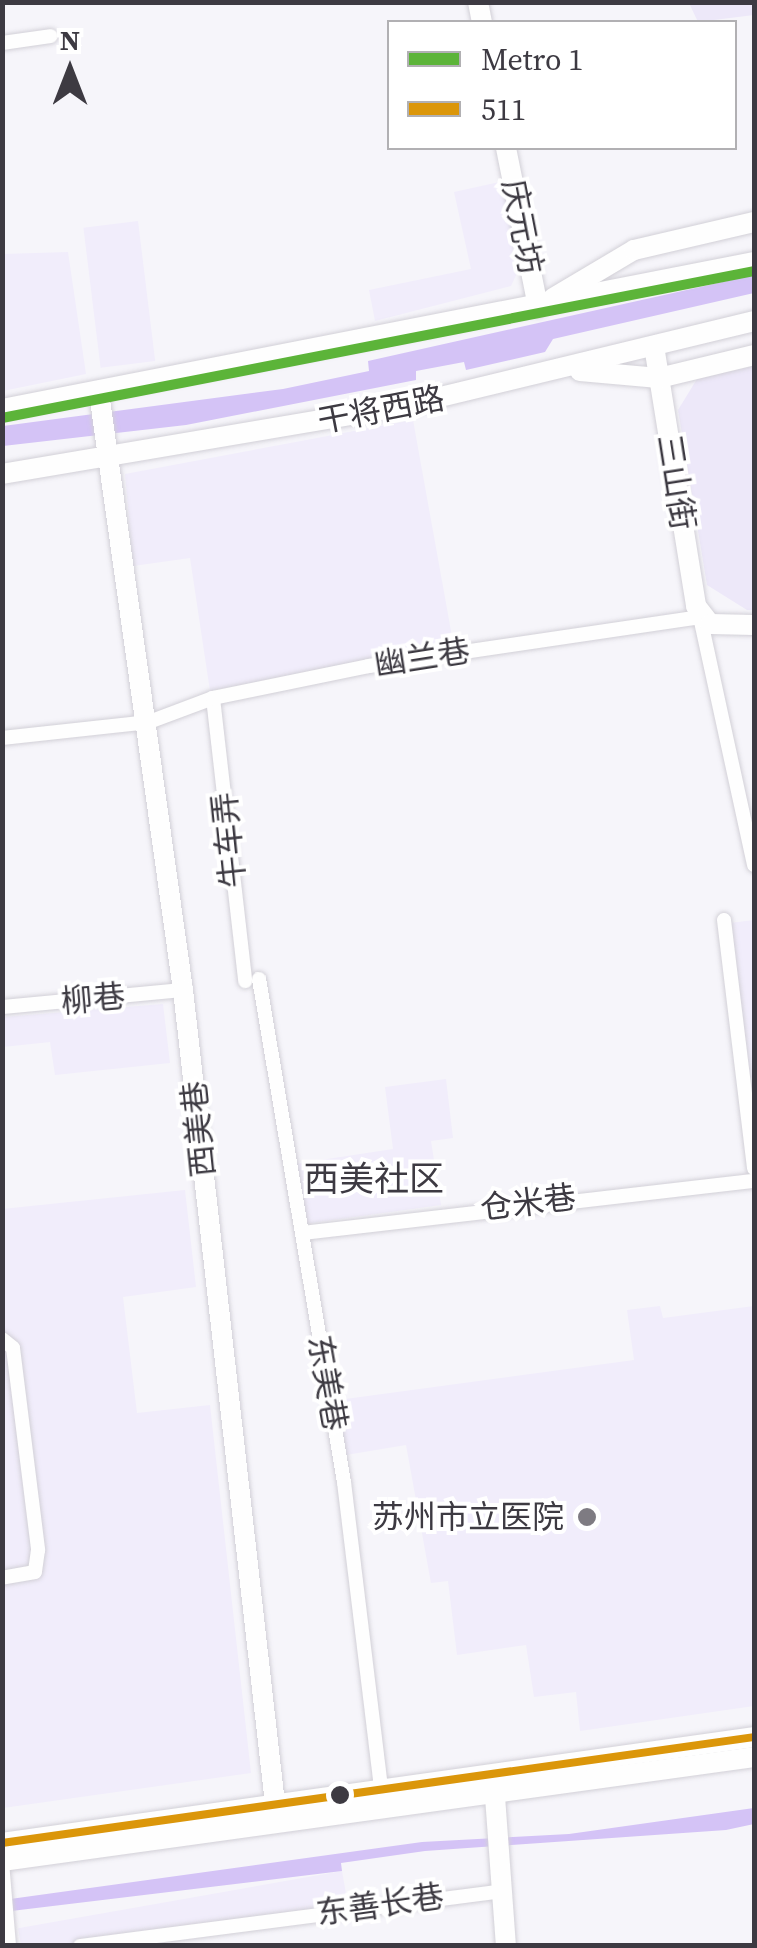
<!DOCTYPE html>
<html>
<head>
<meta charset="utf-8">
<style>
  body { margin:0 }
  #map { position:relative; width:757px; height:1948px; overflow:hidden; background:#f6f5fa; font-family:"Source Serif 4","Noto Sans SC",serif }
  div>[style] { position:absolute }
  .built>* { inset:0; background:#f1edfb; transform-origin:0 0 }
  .green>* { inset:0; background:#ede8f9 }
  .water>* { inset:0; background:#d4c3f6 }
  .roads { filter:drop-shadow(0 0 2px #d2d0d7) drop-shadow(0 0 2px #d2d0d7) }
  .street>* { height:14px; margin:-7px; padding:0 7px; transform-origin:7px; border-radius:7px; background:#fefefe }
  .secondary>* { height:20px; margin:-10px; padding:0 10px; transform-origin:10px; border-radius:10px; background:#fefefe }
  .primary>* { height:20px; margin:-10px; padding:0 10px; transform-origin:10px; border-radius:10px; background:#fefefe }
  .bus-1>* { height:8px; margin:-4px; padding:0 4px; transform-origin:4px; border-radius:4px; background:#db960a }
  .metro-1>* { height:10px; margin:-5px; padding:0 5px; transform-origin:5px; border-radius:5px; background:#5cb439 }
  .dots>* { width:28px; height:28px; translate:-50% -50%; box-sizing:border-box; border:5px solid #fff; border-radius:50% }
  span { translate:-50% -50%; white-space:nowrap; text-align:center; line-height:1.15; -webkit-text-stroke:8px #fff; paint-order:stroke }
  .street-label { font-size:32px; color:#3d3a42 }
  .poi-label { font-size:32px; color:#3d3a42 }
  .right { translate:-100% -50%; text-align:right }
  .neighbourhood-label { font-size:35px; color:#3d3a42 }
  .frame { position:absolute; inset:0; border:5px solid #3d3a42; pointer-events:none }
  .legend { position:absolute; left:387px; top:20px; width:350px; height:130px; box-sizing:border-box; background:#fff; border:2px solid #b1b0b3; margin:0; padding:12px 18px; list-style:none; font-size:30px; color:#3d3a42 }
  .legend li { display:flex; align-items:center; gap:20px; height:50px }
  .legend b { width:50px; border:2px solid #b1b0b3 }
  .north { position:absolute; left:20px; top:20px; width:100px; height:100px; -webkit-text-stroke:8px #fff; paint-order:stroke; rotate:0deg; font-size:28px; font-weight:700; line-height:40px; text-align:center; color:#3d3a42 }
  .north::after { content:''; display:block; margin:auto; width:35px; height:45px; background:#3d3a42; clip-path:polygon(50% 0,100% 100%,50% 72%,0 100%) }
</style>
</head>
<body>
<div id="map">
  <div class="built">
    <i style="clip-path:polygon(504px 181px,521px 265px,511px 286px,375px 321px,369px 290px,471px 269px,454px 192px)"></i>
    <i style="left:138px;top:221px;width:141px;height:55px;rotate:83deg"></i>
    <i style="clip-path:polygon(68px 252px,86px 374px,3px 391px,3px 254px)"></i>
    <i style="clip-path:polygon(413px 420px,453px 642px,210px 691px,190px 558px,133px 566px,125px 474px)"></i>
    <i style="clip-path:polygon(754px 920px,754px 1077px,742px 1079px,722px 924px)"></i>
    <i style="clip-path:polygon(163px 1004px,170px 1063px,55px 1075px,50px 1042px,3px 1047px,3px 1017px)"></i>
    <i style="clip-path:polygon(446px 1079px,453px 1138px,431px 1141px,441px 1205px,297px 1225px,288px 1165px,393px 1149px,385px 1087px)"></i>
    <i style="clip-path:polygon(185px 1190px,196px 1287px,123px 1297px,137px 1413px,210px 1405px,251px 1773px,3px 1808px,2px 1209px)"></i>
    <i style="clip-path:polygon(660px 1306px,663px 1318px,754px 1306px,754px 1706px,580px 1731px,576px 1692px,534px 1697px,526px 1645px,457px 1655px,448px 1581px,431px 1583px,406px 1445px,346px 1455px,338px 1400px,634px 1360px,627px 1310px)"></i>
    <i style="left:342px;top:1871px;width:35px;height:329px;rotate:80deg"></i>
  </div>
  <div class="green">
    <i style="clip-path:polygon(689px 3px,754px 3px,754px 15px,698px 22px)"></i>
    <i style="clip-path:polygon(754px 366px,754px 610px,747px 610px,707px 585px,678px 410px,697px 379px)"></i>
  </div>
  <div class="water">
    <i style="clip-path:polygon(754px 275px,754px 293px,553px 339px,545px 352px,466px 370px,464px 362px,416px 371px,416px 380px,186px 425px,3px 446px,3px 426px,283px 389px,369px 371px,368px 361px)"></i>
    <i style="clip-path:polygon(754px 1808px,754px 1824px,726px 1830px,425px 1851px,341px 1863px,342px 1871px,3px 1912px,3px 1900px,422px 1842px,569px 1834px)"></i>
  </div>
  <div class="roads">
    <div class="street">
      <i style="left:2px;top:43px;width:49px;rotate:-8.1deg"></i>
      <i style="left:213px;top:698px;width:285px;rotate:83.5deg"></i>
      <i style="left:2px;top:738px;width:148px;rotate:-6.2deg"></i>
      <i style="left:149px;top:722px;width:68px;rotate:-20.6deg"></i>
      <i style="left:213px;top:698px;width:159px;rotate:-11.6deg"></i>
      <i style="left:369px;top:666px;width:335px;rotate:-8.4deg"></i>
      <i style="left:700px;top:617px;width:254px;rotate:77.7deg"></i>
      <i style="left:724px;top:920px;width:250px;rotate:83.1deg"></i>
      <i style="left:259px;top:979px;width:510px;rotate:80.41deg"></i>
      <i style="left:344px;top:1482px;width:309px;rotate:83.1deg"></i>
      <i style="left:2px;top:1007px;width:182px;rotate:-5.4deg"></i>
      <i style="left:303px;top:1233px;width:454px;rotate:-6.6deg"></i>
      <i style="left:2px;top:1339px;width:14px;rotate:39deg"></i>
      <i style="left:13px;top:1348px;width:204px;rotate:82.9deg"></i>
      <i style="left:38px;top:1550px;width:22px;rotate:98deg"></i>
      <i style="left:35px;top:1572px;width:34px;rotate:170deg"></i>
      <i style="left:2px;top:1862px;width:84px;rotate:85.2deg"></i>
      <i style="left:80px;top:1946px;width:427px;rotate:-7.4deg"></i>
    </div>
    <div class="secondary">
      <i style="left:478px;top:2px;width:20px;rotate:79deg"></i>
      <i style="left:506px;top:148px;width:162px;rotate:78.6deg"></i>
      <i style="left:654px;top:346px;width:263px;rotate:80.8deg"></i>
      <i style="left:696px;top:606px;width:23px;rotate:52deg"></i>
      <i style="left:710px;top:624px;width:44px;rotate:1.3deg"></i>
      <i style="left:99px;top:393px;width:603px;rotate:81.99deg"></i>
      <i style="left:183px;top:990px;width:819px;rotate:83.55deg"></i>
      <i style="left:494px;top:1783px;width:163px;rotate:85.8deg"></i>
      <i style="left:2px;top:1843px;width:759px;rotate:-8.02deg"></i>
      <i style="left:2px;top:1861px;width:759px;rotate:-7.87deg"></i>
    </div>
    <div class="primary">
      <i style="left:553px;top:298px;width:94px;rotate:-30.7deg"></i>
      <i style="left:634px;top:250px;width:123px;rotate:-13.1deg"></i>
      <i style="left:580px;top:371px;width:79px;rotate:5.1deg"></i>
      <i style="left:659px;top:378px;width:98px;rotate:-13.6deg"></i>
      <i style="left:2px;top:409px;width:766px;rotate:-11.06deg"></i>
      <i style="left:2px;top:474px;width:407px;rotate:-9.6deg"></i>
      <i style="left:403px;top:406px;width:361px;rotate:-13.6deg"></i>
    </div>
  </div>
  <div class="bus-1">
    <i style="left:2px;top:1843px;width:759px;rotate:-8.02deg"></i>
  </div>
  <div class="metro-1">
    <i style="left:2px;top:418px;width:766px;rotate:-11.06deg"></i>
  </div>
  <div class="dots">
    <i style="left:587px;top:1517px;background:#7e7b82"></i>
    <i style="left:340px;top:1795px;background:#3d3a42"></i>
  </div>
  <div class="street-label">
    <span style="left:522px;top:227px;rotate:79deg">庆元坊</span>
    <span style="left:381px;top:410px;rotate:-11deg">干将西路</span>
    <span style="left:676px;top:482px;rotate:81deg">三山街</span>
    <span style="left:422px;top:658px;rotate:-9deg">幽兰巷</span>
    <span style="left:229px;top:840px;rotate:-96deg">牛车弄</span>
    <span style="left:93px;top:999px;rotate:-5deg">柳巷</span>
    <span style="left:199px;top:1129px;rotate:-96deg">西美巷</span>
    <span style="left:528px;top:1203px;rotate:-7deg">仓米巷</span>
    <span style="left:327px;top:1383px;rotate:80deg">东美巷</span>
    <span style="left:380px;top:1905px;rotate:-8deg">东善长巷</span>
  </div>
  <div class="poi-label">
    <span class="right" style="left:564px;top:1517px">苏州市立医院</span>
  </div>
  <div class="neighbourhood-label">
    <span style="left:374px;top:1179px">西美社区</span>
  </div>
  <div class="frame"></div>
  <ul class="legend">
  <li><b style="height:12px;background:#5cb439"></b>Metro 1</li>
  <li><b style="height:12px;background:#db960a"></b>511</li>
  </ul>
  <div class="north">N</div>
</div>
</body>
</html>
